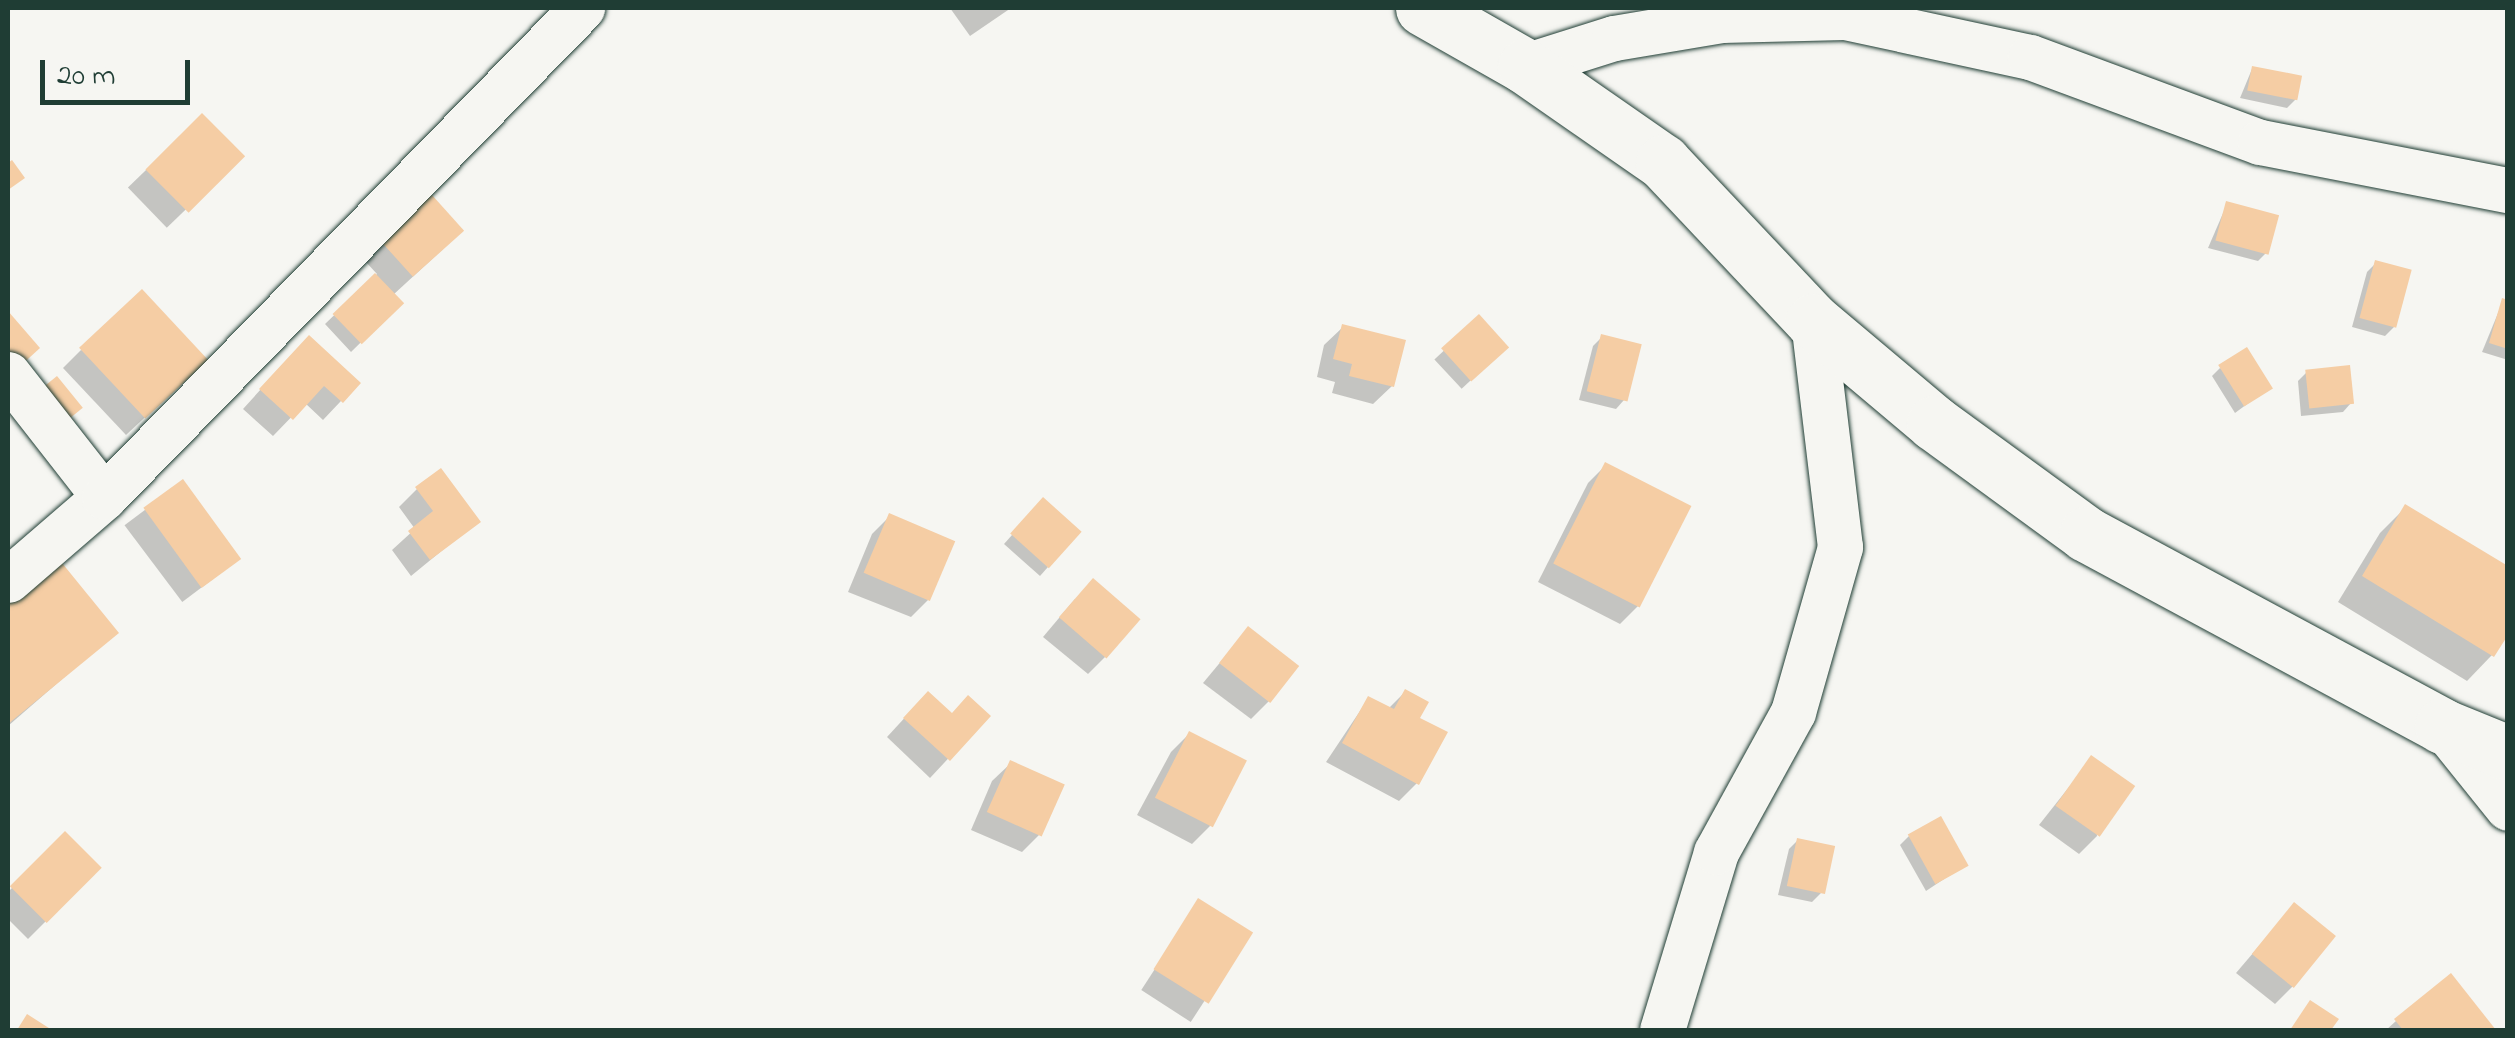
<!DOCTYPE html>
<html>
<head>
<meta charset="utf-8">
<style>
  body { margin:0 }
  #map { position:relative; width:2515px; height:1038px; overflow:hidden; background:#f6f6f2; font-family:"Indie Flower",sans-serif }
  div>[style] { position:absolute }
  .shadow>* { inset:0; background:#0003; transform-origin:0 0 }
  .building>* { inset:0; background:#f5cda4; transform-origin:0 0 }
  .roads { filter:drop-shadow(0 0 2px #1f3d34) drop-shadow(0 0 2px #1f3d34) }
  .minor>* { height:45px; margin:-22.5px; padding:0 22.5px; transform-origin:22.5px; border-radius:22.5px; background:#f6f6f2 }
  .tertiary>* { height:55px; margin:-27.5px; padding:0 27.5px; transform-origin:27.5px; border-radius:27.5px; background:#f6f6f2 }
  span { translate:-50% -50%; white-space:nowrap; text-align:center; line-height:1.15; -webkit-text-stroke:10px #f6f6f2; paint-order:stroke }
  .frame { position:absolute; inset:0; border:10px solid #1f3d34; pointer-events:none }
  .scale { position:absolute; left:40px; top:60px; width:150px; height:45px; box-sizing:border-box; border:5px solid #1f3d34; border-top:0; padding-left:12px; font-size:30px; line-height:35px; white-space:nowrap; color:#1f3d34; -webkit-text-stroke:8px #f6f6f2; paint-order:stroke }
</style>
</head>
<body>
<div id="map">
  <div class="shadow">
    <i style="clip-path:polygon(950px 8px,1011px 8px,970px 36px)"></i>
    <i style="clip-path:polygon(2252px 69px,2296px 99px,2287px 108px,2240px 98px)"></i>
    <i style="left:202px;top:116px;width:56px;height:103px;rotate:46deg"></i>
    <i style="clip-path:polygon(2227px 204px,2267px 252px,2258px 261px,2208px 248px)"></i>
    <i style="clip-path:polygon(383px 243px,443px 249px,393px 295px,401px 303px,351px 352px,325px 324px,377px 274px,365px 261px)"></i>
    <i style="clip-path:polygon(2376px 263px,2394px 327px,2385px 336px,2352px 327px,2367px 272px)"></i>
    <i style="clip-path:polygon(2503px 301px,2508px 303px,2508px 360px,2482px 352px)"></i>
    <i style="left:1479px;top:318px;width:40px;height:61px;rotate:47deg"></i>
    <i style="clip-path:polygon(1343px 327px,1392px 386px,1373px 404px,1332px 393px,1335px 382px,1317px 377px,1324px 345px)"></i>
    <i style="clip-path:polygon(1602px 337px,1624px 400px,1616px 409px,1579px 400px,1593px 346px)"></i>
    <i style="clip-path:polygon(81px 350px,187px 378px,126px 435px,63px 368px)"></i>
    <i style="clip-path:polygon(291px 356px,358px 383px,323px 420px,305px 403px,273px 436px,243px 409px)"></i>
    <i style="clip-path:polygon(2220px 368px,2270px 387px,2235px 413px,2212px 376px)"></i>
    <i style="clip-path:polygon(2307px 372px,2351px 403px,2343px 412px,2301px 416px,2298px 381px)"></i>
    <i style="clip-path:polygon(1606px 465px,1638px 606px,1620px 624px,1538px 582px,1588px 483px)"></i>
    <i style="left:182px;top:482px;width:96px;height:72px;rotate:53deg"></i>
    <i style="clip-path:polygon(417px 489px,478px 521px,411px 576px,392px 550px,415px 529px,399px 507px)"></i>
    <i style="clip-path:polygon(2406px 507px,2492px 655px,2467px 681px,2338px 602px,2380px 533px)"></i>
    <i style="clip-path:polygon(1035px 509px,1048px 567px,1040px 576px,1004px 544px)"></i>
    <i style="clip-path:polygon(890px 516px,929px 599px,911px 617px,848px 592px,872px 534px)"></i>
    <i style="clip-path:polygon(58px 562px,115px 633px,8px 726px,8px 603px)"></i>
    <i style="clip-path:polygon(1075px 599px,1106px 656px,1088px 674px,1043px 637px)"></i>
    <i style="clip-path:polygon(1248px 629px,1269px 701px,1251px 719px,1203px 683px)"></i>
    <i style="clip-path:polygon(1405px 692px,1417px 719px,1417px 783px,1399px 801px,1326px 762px,1368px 699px,1388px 709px)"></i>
    <i style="clip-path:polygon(910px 712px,988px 716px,930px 778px,887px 737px)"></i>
    <i style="clip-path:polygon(1189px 734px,1210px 826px,1192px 844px,1137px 815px,1171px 752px)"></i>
    <i style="clip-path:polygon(2092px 758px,2097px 836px,2079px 854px,2039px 825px)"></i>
    <i style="clip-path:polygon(1011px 763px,1040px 834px,1022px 852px,971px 830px,992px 781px)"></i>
    <i style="clip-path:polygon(65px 834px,99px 868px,28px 939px,8px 919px,8px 892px)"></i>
    <i style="clip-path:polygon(1909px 836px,1965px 865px,1926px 891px,1900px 845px)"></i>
    <i style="clip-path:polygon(1798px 840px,1821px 893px,1812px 902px,1778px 895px,1789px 849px)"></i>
    <i style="left:1199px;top:901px;width:59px;height:106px;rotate:33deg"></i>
    <i style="clip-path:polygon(2294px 905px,2293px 986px,2275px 1004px,2236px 973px)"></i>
    <i style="clip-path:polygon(2450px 977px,2493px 1030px,2386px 1030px,2396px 1021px)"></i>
  </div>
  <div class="building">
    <i style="left:2252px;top:66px;width:51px;height:25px;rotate:11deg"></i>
    <i style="left:202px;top:113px;width:61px;height:80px;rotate:45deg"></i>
    <i style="clip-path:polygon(12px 160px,25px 178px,8px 190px,8px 163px)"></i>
    <i style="left:432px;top:195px;width:48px;height:69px;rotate:48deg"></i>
    <i style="left:2226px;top:201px;width:55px;height:41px;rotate:15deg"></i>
    <i style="left:2375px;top:260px;width:38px;height:60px;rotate:15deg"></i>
    <i style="left:375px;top:273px;width:42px;height:59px;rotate:46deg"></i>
    <i style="left:142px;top:289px;width:97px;height:86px;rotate:47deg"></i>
    <i style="clip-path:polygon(2502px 298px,2508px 300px,2508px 349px,2489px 343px)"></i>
    <i style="clip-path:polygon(8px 311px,40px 348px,17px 369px,8px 358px)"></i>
    <i style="left:1479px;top:314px;width:45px;height:51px;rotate:48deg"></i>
    <i style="clip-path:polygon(1342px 324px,1406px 340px,1394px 387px,1349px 376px,1352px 364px,1333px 359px)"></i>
    <i style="left:1601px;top:334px;width:42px;height:59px;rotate:14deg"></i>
    <i style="clip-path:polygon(309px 335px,361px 383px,343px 403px,324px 386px,293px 420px,259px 389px)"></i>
    <i style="left:2247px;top:347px;width:49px;height:34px;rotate:58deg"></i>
    <i style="left:2350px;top:365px;width:39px;height:45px;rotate:84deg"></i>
    <i style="left:57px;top:376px;width:41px;height:21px;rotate:51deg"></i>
    <i style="left:1605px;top:462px;width:97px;height:114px;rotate:27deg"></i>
    <i style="clip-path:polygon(441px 468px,481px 522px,430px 560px,408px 531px,433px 511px,415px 487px)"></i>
    <i style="left:183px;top:479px;width:99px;height:49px;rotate:54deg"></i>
    <i style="left:1043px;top:497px;width:52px;height:49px;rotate:42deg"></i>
    <i style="clip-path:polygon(2405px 504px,2508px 566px,2508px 635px,2494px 657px,2362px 576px)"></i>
    <i style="left:889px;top:513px;width:72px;height:65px;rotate:23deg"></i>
    <i style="clip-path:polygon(58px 558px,119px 633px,8px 724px,8px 599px)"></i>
    <i style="left:1093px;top:578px;width:63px;height:52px;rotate:41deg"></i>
    <i style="left:1248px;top:626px;width:65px;height:47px;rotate:38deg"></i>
    <i style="clip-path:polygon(1405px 689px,1429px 702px,1420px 718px,1448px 732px,1419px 785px,1342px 743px,1368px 696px,1394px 709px)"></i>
    <i style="clip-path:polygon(928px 691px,952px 713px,968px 695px,991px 716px,950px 761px,903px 718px)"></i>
    <i style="left:1189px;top:731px;width:65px;height:75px;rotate:27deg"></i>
    <i style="left:2091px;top:755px;width:54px;height:62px;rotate:35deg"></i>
    <i style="left:1010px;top:760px;width:60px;height:57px;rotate:24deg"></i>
    <i style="left:1941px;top:816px;width:57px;height:38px;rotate:61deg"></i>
    <i style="left:65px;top:831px;width:52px;height:78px;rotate:45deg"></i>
    <i style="left:1797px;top:838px;width:39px;height:49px;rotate:12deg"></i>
    <i style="left:1198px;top:898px;width:65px;height:84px;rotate:32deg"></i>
    <i style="left:2294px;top:902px;width:54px;height:67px;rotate:39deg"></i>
    <i style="clip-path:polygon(2451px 973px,2496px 1030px,2403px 1030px,2394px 1019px)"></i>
    <i style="clip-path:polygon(2310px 1000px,2339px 1019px,2331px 1030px,2290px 1030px)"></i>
    <i style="clip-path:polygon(27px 1014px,52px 1030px,17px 1030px)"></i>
  </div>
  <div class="roads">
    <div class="minor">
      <i style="left:1525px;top:66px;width:93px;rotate:-17.5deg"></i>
      <i style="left:1614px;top:38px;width:109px;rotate:-9.5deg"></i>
      <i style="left:1721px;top:20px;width:124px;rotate:-1.4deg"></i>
      <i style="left:1845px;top:17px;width:189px;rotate:12.2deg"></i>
      <i style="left:2030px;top:57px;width:245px;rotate:20.3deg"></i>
      <i style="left:2260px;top:142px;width:253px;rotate:11deg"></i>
      <i style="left:8px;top:374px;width:156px;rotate:52deg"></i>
      <i style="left:8px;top:580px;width:127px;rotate:-40.8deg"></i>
      <i style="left:104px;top:497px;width:684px;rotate:-45.65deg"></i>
      <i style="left:2442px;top:726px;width:105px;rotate:51.2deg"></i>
      <i style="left:1662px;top:1030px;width:186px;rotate:-73.1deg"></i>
      <i style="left:1716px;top:852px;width:160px;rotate:-61.2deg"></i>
      <i style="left:1793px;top:712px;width:172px;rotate:-74.1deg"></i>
      <i style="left:1840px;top:547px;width:228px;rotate:-96.8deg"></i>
    </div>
    <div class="tertiary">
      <i style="left:1423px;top:8px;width:117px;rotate:29.6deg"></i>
      <i style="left:1525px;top:66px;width:168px;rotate:34.8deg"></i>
      <i style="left:1663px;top:162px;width:219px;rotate:46.7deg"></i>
      <i style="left:1813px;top:321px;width:158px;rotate:40.1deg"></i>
      <i style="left:1934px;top:423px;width:188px;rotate:36.1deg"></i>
      <i style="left:2086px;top:534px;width:404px;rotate:28.3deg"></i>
      <i style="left:2442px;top:726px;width:71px;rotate:22.2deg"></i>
    </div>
  </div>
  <div class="frame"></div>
  <div class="scale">20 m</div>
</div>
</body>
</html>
